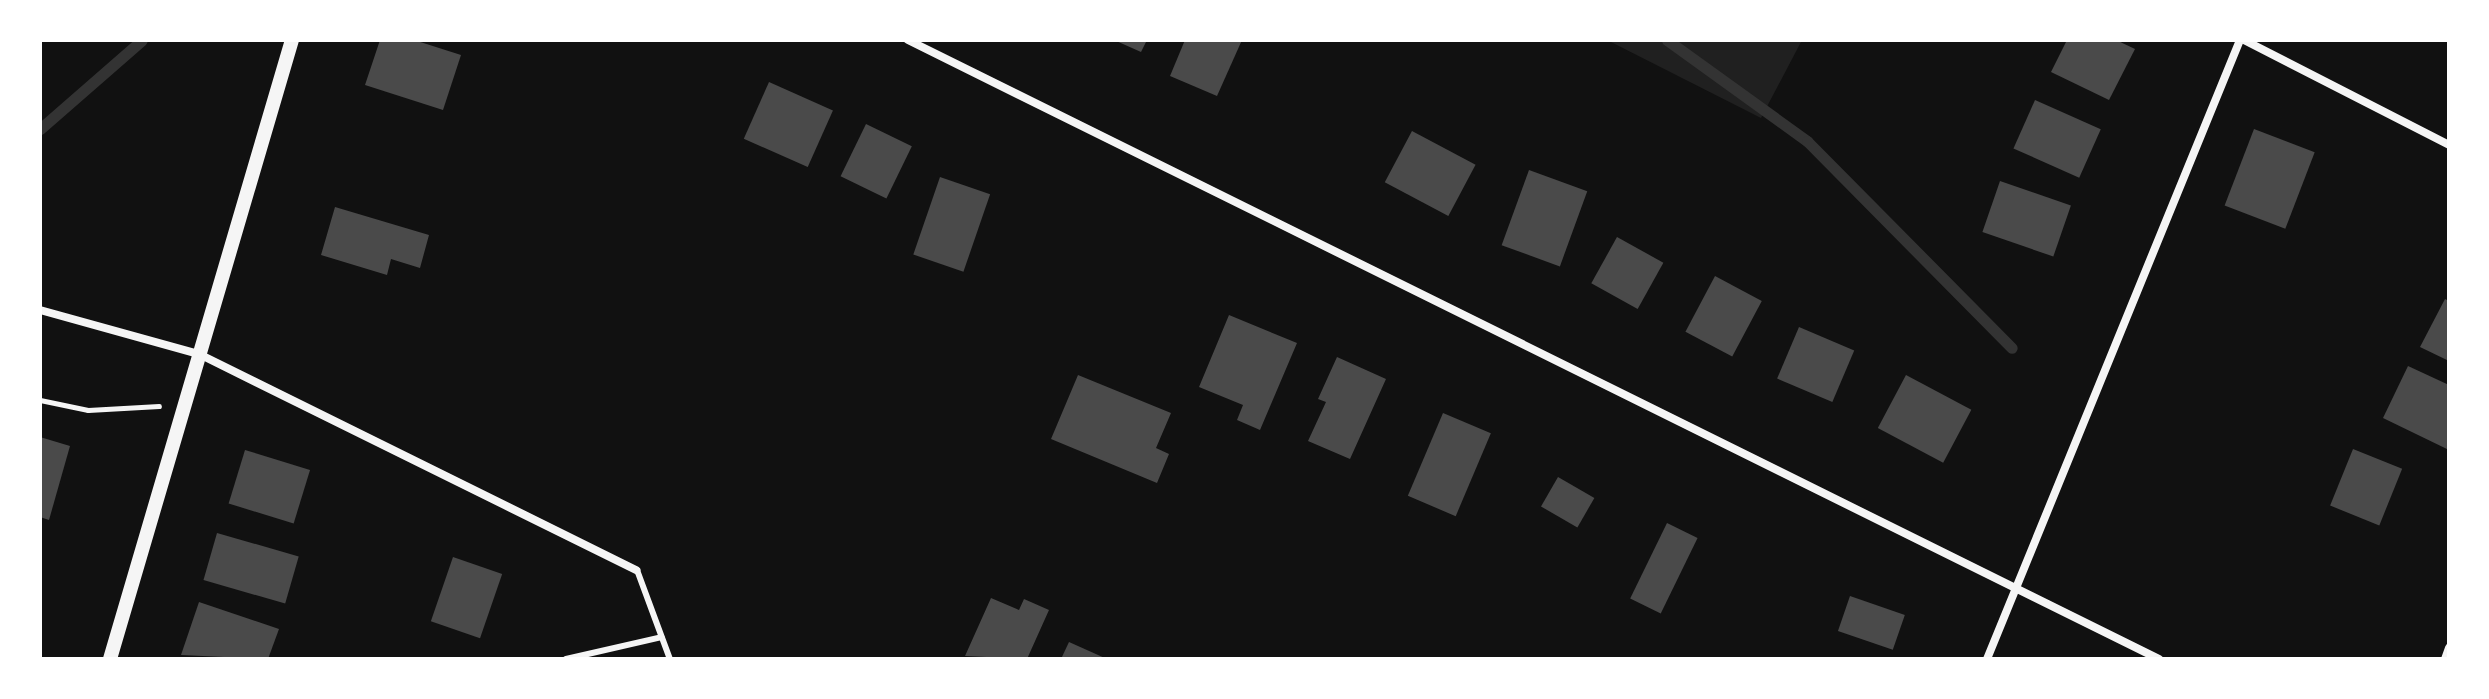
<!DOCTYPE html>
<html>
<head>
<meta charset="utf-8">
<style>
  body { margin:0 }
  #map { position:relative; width:2489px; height:699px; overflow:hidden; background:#111; font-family:"Titillium Web",sans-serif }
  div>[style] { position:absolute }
  .green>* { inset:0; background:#202020 }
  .stream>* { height:11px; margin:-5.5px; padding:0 5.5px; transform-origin:5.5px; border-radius:5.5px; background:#333 }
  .building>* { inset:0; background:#4a4a4a; transform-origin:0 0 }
  .path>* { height:5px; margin:-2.5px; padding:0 2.5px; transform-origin:2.5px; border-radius:2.5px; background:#f5f5f5 }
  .service>* { height:6px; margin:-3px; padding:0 3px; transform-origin:3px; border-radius:3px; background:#f5f5f5 }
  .minor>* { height:8px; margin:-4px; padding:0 4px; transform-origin:4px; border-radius:4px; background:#f5f5f5 }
  .tertiary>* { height:14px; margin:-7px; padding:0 7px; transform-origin:7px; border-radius:7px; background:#f5f5f5 }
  span { translate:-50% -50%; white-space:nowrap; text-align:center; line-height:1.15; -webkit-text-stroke:8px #fff; paint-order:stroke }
  .frame { position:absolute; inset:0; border:42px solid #fff; pointer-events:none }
</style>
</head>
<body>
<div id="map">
  <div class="green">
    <i style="clip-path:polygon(1607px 40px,1802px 40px,1761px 118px)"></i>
  </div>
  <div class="stream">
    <i style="left:1667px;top:40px;width:173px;rotate:35.8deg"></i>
    <i style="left:1807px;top:141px;width:291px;rotate:45.3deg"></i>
    <i style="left:40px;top:129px;width:135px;rotate:-41.1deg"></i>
  </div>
  <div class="building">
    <i style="clip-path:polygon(380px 40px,414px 40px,461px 55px,443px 110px,365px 85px)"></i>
    <i style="clip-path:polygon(1114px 40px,1147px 40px,1141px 52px)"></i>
    <i style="clip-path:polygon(1185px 40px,1242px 40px,1217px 96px,1170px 76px)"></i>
    <i style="clip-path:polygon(2067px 40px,2116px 40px,2135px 49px,2109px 100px,2051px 72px)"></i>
    <i style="left:769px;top:82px;width:70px;height:62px;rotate:24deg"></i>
    <i style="left:2035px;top:100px;width:72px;height:53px;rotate:24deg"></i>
    <i style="left:866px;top:124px;width:51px;height:58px;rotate:26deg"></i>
    <i style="left:2254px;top:129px;width:65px;height:82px;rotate:21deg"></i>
    <i style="left:1412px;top:131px;width:72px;height:58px;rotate:28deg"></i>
    <i style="left:1529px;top:170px;width:62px;height:80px;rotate:20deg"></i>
    <i style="left:940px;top:177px;width:53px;height:82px;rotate:19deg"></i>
    <i style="left:2000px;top:181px;width:75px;height:54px;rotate:19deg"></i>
    <i style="clip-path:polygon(335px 207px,429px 235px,420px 268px,391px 259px,387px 275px,321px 255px)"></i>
    <i style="left:1617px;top:237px;width:53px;height:53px;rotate:29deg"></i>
    <i style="left:1715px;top:276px;width:53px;height:63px;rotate:28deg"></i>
    <i style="clip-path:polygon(2445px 299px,2449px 301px,2449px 361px,2420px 347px)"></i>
    <i style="clip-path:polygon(1229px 315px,1297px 343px,1260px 430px,1237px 420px,1243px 405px,1199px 387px)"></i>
    <i style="left:1799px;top:327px;width:60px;height:56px;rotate:23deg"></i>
    <i style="clip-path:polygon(1337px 357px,1386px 379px,1350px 459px,1308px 441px,1326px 402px,1318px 399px)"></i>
    <i style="clip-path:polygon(2408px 366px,2449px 385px,2449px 450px,2383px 418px)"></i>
    <i style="clip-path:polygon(1078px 375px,1171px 413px,1156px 448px,1169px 454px,1157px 483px,1051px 439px)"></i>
    <i style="left:1906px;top:375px;width:74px;height:60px;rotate:28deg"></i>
    <i style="left:1443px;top:413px;width:52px;height:90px;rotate:23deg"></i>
    <i style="clip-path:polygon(40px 437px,70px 446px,49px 520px,40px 517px)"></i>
    <i style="left:2353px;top:449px;width:53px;height:61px;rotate:22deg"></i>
    <i style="left:245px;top:450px;width:68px;height:56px;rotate:17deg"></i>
    <i style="left:1558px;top:477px;width:42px;height:34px;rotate:30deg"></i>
    <i style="left:1667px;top:523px;width:34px;height:84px;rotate:26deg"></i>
    <i style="left:217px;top:533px;width:85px;height:49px;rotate:16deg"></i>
    <i style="left:453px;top:557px;width:52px;height:68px;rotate:19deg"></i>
    <i style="left:1850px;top:596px;width:58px;height:37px;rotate:19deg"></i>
    <i style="clip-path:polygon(991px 598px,1019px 610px,1024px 599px,1049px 610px,1027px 659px,965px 656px)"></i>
    <i style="clip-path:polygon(199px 602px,279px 629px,268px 659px,181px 655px)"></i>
    <i style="clip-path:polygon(1069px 642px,1107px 659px,1061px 659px)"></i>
  </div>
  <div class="path">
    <i style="left:40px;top:400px;width:49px;rotate:11.8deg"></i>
    <i style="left:88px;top:410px;width:71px;rotate:-3.2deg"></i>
  </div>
  <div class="service">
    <i style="left:637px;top:570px;width:95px;rotate:69.7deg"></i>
    <i style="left:566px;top:659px;width:98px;rotate:-12.9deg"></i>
  </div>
  <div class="minor">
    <i style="left:908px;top:40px;width:1396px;rotate:26.33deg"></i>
    <i style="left:2244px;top:40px;width:230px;rotate:27.1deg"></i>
    <i style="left:40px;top:310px;width:165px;rotate:15.5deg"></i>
    <i style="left:199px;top:354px;width:488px;rotate:26.3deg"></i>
    <i style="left:1987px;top:659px;width:669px;rotate:-67.77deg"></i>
    <i style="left:2445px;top:659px;width:12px;rotate:-70deg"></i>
  </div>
  <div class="tertiary">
    <i style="left:110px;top:659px;width:645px;rotate:-73.62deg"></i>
  </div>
  <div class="frame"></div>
</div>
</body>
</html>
